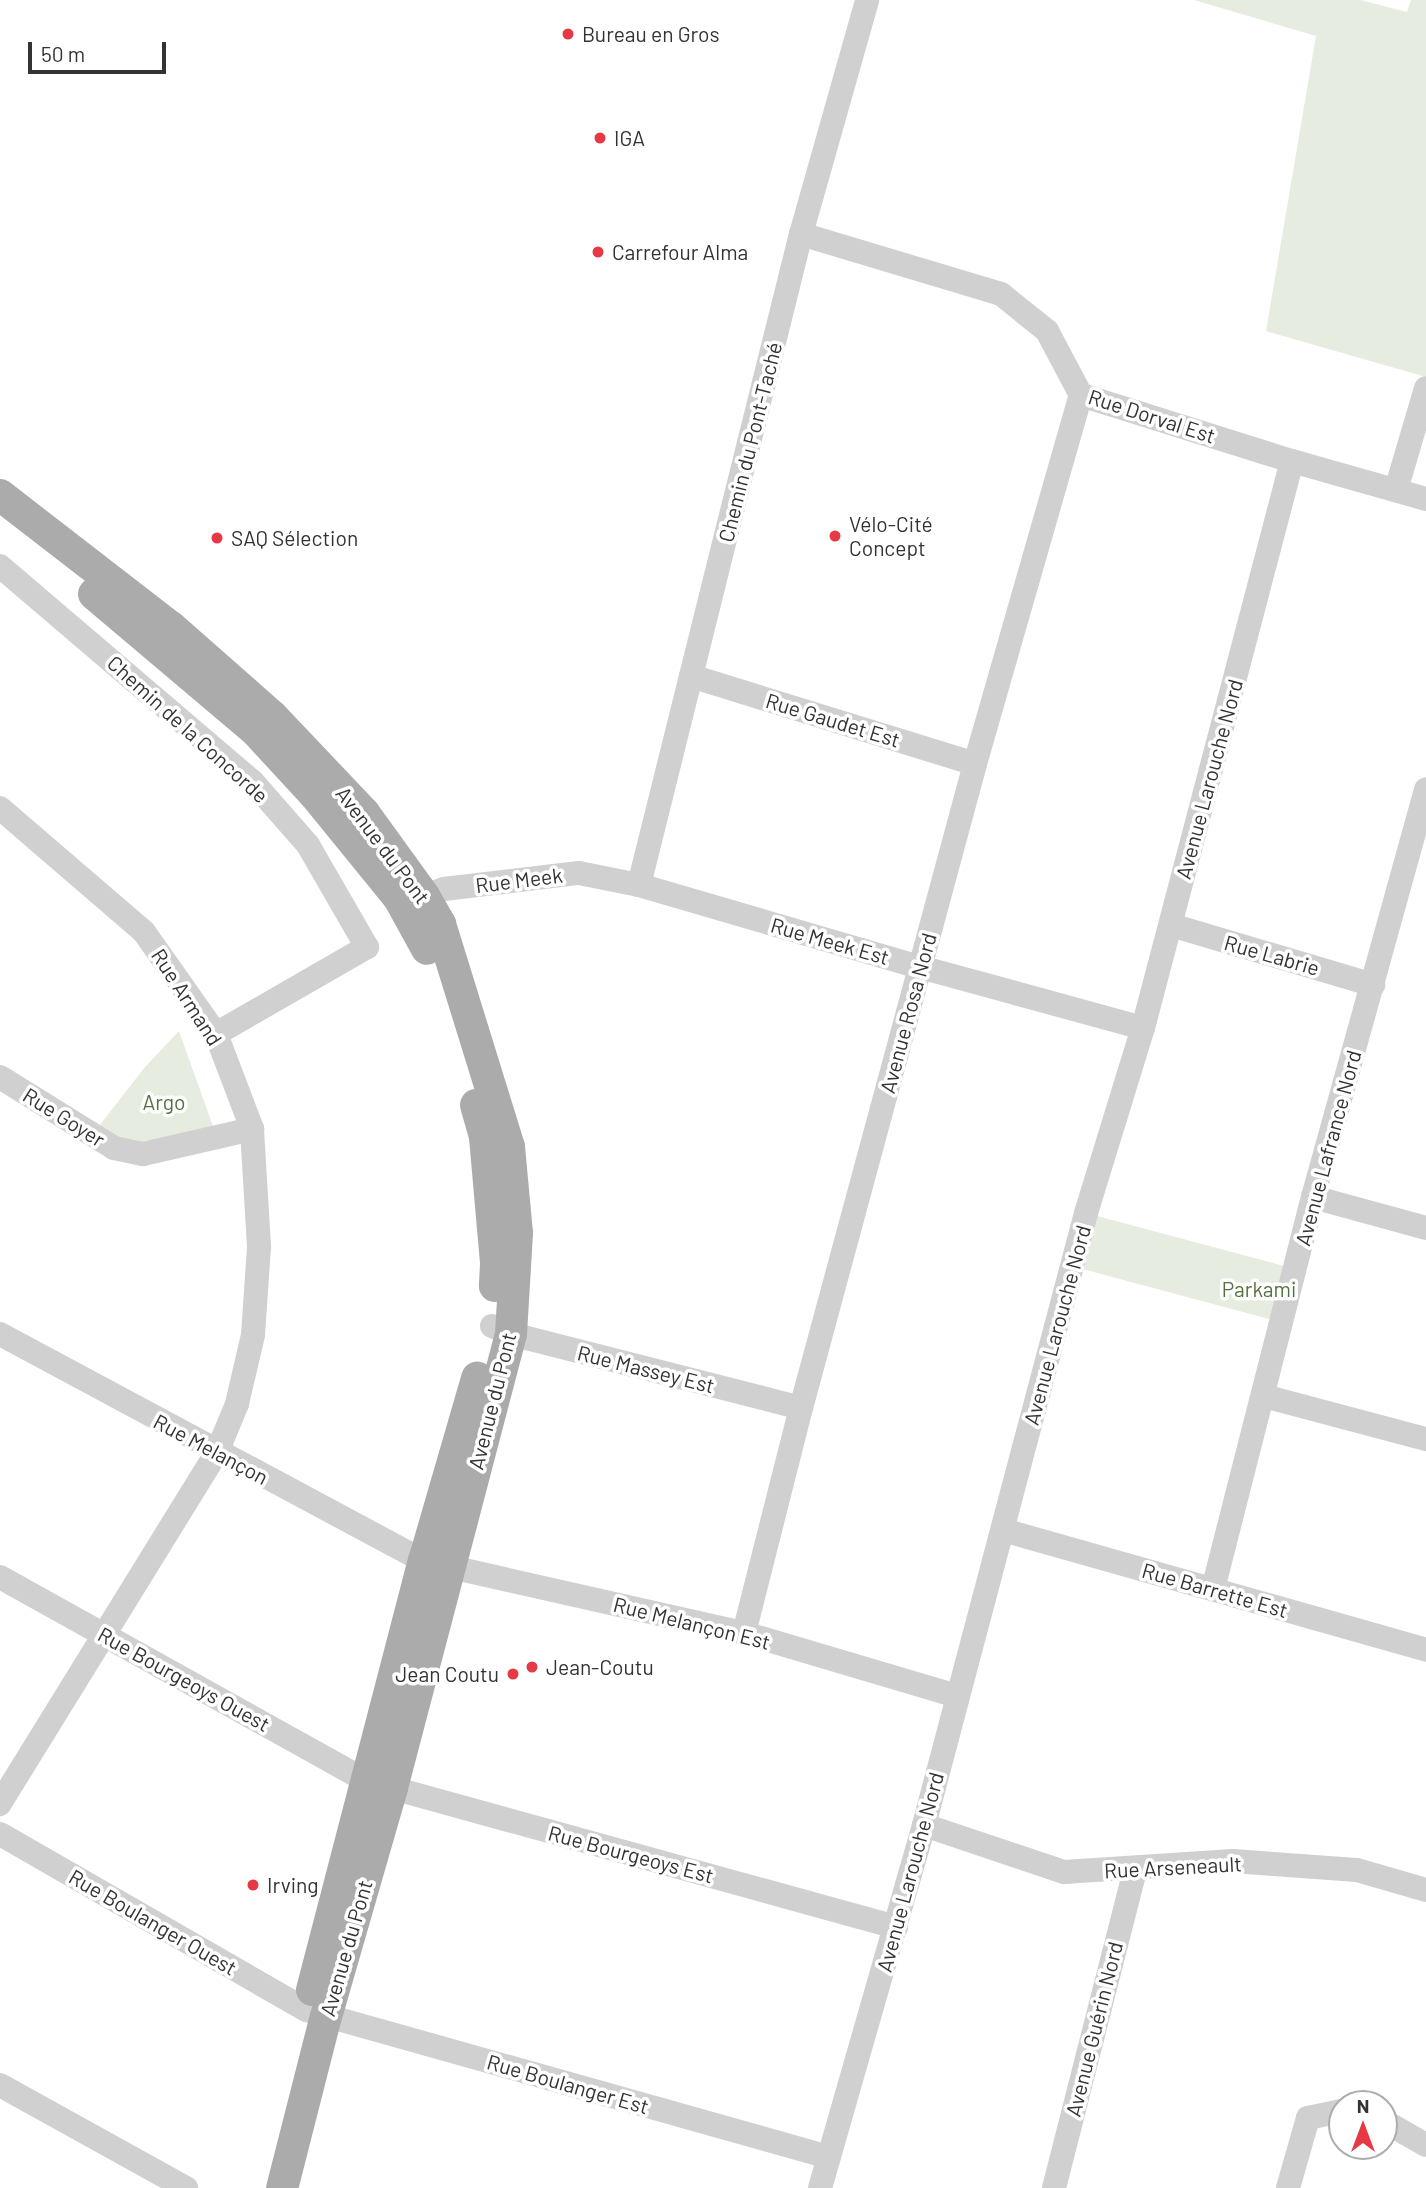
<!DOCTYPE html>
<html>
<head>
<meta charset="utf-8">
<style>
  body { margin:0 }
  #map { position:relative; width:1426px; height:2188px; overflow:hidden; background:#fff; font-family:Barlow,sans-serif }
  div>[style] { position:absolute }
  .green>* { inset:0; background:#e6ecdf; transform-origin:0 0 }
  .minor>* { height:24px; margin:-12px; padding:0 12px; transform-origin:12px; border-radius:12px; background:#d0d0d0 }
  .major>* { height:32px; margin:-16px; padding:0 16px; transform-origin:16px; border-radius:16px; background:#ababab }
  .dots>* { width:19px; height:19px; translate:-50% -50%; box-sizing:border-box; border:4px solid #fff; border-radius:50% }
  span { translate:-50% -50%; white-space:nowrap; text-align:center; line-height:1.15; -webkit-text-stroke:7px #fff; paint-order:stroke }
  .poi-label { font-size:21px; color:#333 }
  .left { translate:0 -50%; text-align:left }
  .right { translate:-100% -50%; text-align:right }
  .street-label { font-size:21px; color:#333 }
  .park-label { font-size:21px; color:#56703f }
  .north { position:absolute; left:1328px; top:2090px; width:70px; height:70px; box-sizing:border-box; background:#fff; border:2px solid #adadad; border-radius:50%; rotate:0deg; font-size:19px; font-weight:700; line-height:28px; text-align:center; color:#333 }
  .north::after { content:''; display:block; margin:auto; width:24px; height:32px; background:#e63946; clip-path:polygon(50% 0,100% 100%,50% 72%,0 100%) }
  .scale { position:absolute; left:28px; top:42px; width:138px; height:32px; box-sizing:border-box; border:4px solid #333; border-top:0; padding-left:9px; font-size:21px; line-height:24px; white-space:nowrap; color:#333; -webkit-text-stroke:5px #fff; paint-order:stroke }
</style>
</head>
<body>
<div id="map">
  <div class="green">
    <i style="clip-path:polygon(1194px 0,1360px 0,1407px 12px,1411px 0,1426px 0,1426px 377px,1266px 331px,1316px 36px)"></i>
    <i style="clip-path:polygon(179px 1031px,214px 1129px,131px 1148px,96px 1130px,145px 1067px)"></i>
    <i style="left:1086px;top:1213px;width:217px;height:55px;rotate:15deg"></i>
  </div>
  <div class="minor">
    <i style="left:801px;top:234px;width:209px;rotate:16.7deg"></i>
    <i style="left:1001px;top:294px;width:59px;rotate:38.8deg"></i>
    <i style="left:1047px;top:331px;width:72px;rotate:62deg"></i>
    <i style="left:1081px;top:395px;width:221px;rotate:17.4deg"></i>
    <i style="left:1292px;top:461px;width:139px;rotate:15.8deg"></i>
    <i style="left:1396px;top:490px;width:106px;rotate:-73.6deg"></i>
    <i style="left:0;top:566px;width:331px;rotate:40.5deg"></i>
    <i style="left:252px;top:781px;width:85px;rotate:48.8deg"></i>
    <i style="left:308px;top:845px;width:118px;rotate:60deg"></i>
    <i style="left:367px;top:947px;width:174px;rotate:150.1deg"></i>
    <i style="left:691px;top:676px;width:297px;rotate:17.2deg"></i>
    <i style="left:0;top:808px;width:190px;rotate:40.7deg"></i>
    <i style="left:144px;top:932px;width:125px;rotate:54.8deg"></i>
    <i style="left:216px;top:1034px;width:102px;rotate:69.2deg"></i>
    <i style="left:252px;top:1129px;width:118px;rotate:86.6deg"></i>
    <i style="left:259px;top:1247px;width:88px;rotate:93.9deg"></i>
    <i style="left:253px;top:1335px;width:71px;rotate:103.1deg"></i>
    <i style="left:237px;top:1404px;width:52px;rotate:112.6deg"></i>
    <i style="left:217px;top:1452px;width:414px;rotate:121.7deg"></i>
    <i style="left:639px;top:885px;width:671px;rotate:-76.03deg"></i>
    <i style="left:801px;top:234px;width:243px;rotate:-74.2deg"></i>
    <i style="left:408px;top:897px;width:16px;rotate:-4deg"></i>
    <i style="left:424px;top:896px;width:21px;rotate:-19deg"></i>
    <i style="left:444px;top:889px;width:136px;rotate:-6.8deg"></i>
    <i style="left:579px;top:873px;width:61px;rotate:11.3deg"></i>
    <i style="left:639px;top:885px;width:293px;rotate:16.3deg"></i>
    <i style="left:920px;top:967px;width:231px;rotate:15.3deg"></i>
    <i style="left:1171px;top:925px;width:211px;rotate:16.5deg"></i>
    <i style="left:0;top:1077px;width:134px;rotate:31.9deg"></i>
    <i style="left:114px;top:1148px;width:30px;rotate:12deg"></i>
    <i style="left:143px;top:1154px;width:112px;rotate:-12.9deg"></i>
    <i style="left:1313px;top:1197px;width:117px;rotate:15.3deg"></i>
    <i style="left:492px;top:1326px;width:21px;rotate:23deg"></i>
    <i style="left:511px;top:1334px;width:299px;rotate:14.3deg"></i>
    <i style="left:0;top:1334px;width:481px;rotate:28.2deg"></i>
    <i style="left:424px;top:1561px;width:328px;rotate:12.7deg"></i>
    <i style="left:744px;top:1633px;width:222px;rotate:16.5deg"></i>
    <i style="left:1264px;top:1396px;width:168px;rotate:14.9deg"></i>
    <i style="left:1003px;top:1530px;width:440px;rotate:15.8deg"></i>
    <i style="left:0;top:1577px;width:420px;rotate:29.1deg"></i>
    <i style="left:367px;top:1781px;width:549px;rotate:15.43deg"></i>
    <i style="left:1213px;top:1589px;width:405px;rotate:-75.7deg"></i>
    <i style="left:1313px;top:1197px;width:423px;rotate:-74.5deg"></i>
    <i style="left:744px;top:1633px;width:232px;rotate:-75.8deg"></i>
    <i style="left:801px;top:1408px;width:667px;rotate:-74.88deg"></i>
    <i style="left:975px;top:764px;width:384px;rotate:-74deg"></i>
    <i style="left:924px;top:1825px;width:148px;rotate:18.6deg"></i>
    <i style="left:1064px;top:1872px;width:169px;rotate:-3.7deg"></i>
    <i style="left:1233px;top:1861px;width:124px;rotate:4.2deg"></i>
    <i style="left:1357px;top:1870px;width:72px;rotate:16.2deg"></i>
    <i style="left:0;top:1834px;width:353px;rotate:29.9deg"></i>
    <i style="left:306px;top:2010px;width:543px;rotate:15.7deg"></i>
    <i style="left:0;top:2085px;width:213px;rotate:29deg"></i>
    <i style="left:1384px;top:2121px;width:48px;rotate:29.7deg"></i>
    <i style="left:820px;top:2188px;width:378px;rotate:-74deg"></i>
    <i style="left:924px;top:1825px;width:633px;rotate:-75.17deg"></i>
    <i style="left:1086px;top:1213px;width:194px;rotate:-72.9deg"></i>
    <i style="left:1143px;top:1028px;width:586px;rotate:-75.28deg"></i>
    <i style="left:1054px;top:2188px;width:328px;rotate:-75.7deg"></i>
    <i style="left:1288px;top:2188px;width:73px;rotate:-74.1deg"></i>
    <i style="left:1308px;top:2118px;width:35px;rotate:-12deg"></i>
  </div>
  <div class="major">
    <i style="left:0;top:495px;width:216px;rotate:37.7deg"></i>
    <i style="left:171px;top:627px;width:136px;rotate:41.4deg"></i>
    <i style="left:273px;top:717px;width:132px;rotate:46.5deg"></i>
    <i style="left:364px;top:813px;width:102px;rotate:54.1deg"></i>
    <i style="left:424px;top:896px;width:32px;rotate:60deg"></i>
    <i style="left:440px;top:924px;width:233px;rotate:72.8deg"></i>
    <i style="left:509px;top:1147px;width:86px;rotate:84.7deg"></i>
    <i style="left:517px;top:1233px;width:101px;rotate:93.4deg"></i>
    <i style="left:511px;top:1334px;width:469px;rotate:104.7deg"></i>
    <i style="left:392px;top:1788px;width:237px;rotate:106.1deg"></i>
    <i style="left:326px;top:2016px;width:178px;rotate:104.3deg"></i>
    <i style="left:94px;top:594px;width:211px;rotate:40.2deg"></i>
    <i style="left:255px;top:730px;width:88px;rotate:47.3deg"></i>
    <i style="left:315px;top:795px;width:133px;rotate:50.8deg"></i>
    <i style="left:399px;top:898px;width:58px;rotate:61.2deg"></i>
    <i style="left:476px;top:1105px;width:33px;rotate:74deg"></i>
    <i style="left:485px;top:1137px;width:127px;rotate:85deg"></i>
    <i style="left:496px;top:1264px;width:22px;rotate:93deg"></i>
    <i style="left:312px;top:1990px;width:443px;rotate:-75.4deg"></i>
    <i style="left:424px;top:1561px;width:191px;rotate:-73.8deg"></i>
  </div>
  <div class="dots">
    <i style="left:568px;top:34px;background:#e63946"></i>
    <i style="left:600px;top:138px;background:#e63946"></i>
    <i style="left:598px;top:252px;background:#e63946"></i>
    <i style="left:835px;top:536px;background:#e63946"></i>
    <i style="left:217px;top:538px;background:#e63946"></i>
    <i style="left:532px;top:1667px;background:#e63946"></i>
    <i style="left:513px;top:1674px;background:#e63946"></i>
    <i style="left:253px;top:1885px;background:#e63946"></i>
  </div>
  <div class="poi-label">
    <span class="left" style="left:582px;top:34px">Bureau en Gros</span>
    <span class="left" style="left:614px;top:138px">IGA</span>
    <span class="left" style="left:612px;top:252px">Carrefour Alma</span>
    <span class="left" style="left:849px;top:536px">Vélo-Cité<br>Concept</span>
    <span class="left" style="left:231px;top:538px">SAQ Sélection</span>
    <span class="left" style="left:546px;top:1667px">Jean-Coutu</span>
    <span class="right" style="left:499px;top:1674px">Jean Coutu</span>
    <span class="left" style="left:267px;top:1885px">Irving</span>
  </div>
  <div class="street-label">
    <span style="left:1152px;top:416px;rotate:18deg">Rue Dorval Est</span>
    <span style="left:750px;top:442px;rotate:-76deg">Chemin du Pont-Taché</span>
    <span style="left:833px;top:720px;rotate:17deg">Rue Gaudet Est</span>
    <span style="left:188px;top:729px;rotate:42deg">Chemin de la Concorde</span>
    <span style="left:1209px;top:779px;rotate:-75deg">Avenue Larouche Nord</span>
    <span style="left:383px;top:845px;rotate:53deg">Avenue du Pont</span>
    <span style="left:519px;top:880px;rotate:-7deg">Rue Meek</span>
    <span style="left:830px;top:941px;rotate:16deg">Rue Meek Est</span>
    <span style="left:1272px;top:955px;rotate:16deg">Rue Labrie</span>
    <span style="left:187px;top:997px;rotate:57deg">Rue Armand</span>
    <span style="left:908px;top:1013px;rotate:-75deg">Avenue Rosa Nord</span>
    <span style="left:64px;top:1117px;rotate:32deg">Rue Goyer</span>
    <span style="left:1328px;top:1148px;rotate:-75deg">Avenue Lafrance Nord</span>
    <span style="left:1057px;top:1325px;rotate:-75deg">Avenue Larouche Nord</span>
    <span style="left:646px;top:1369px;rotate:14deg">Rue Massey Est</span>
    <span style="left:492px;top:1401px;rotate:-76deg">Avenue du Pont</span>
    <span style="left:211px;top:1449px;rotate:28deg">Rue Melançon</span>
    <span style="left:1215px;top:1590px;rotate:16deg">Rue Barrette Est</span>
    <span style="left:692px;top:1623px;rotate:14deg">Rue Melançon Est</span>
    <span style="left:184px;top:1679px;rotate:29deg">Rue Bourgeoys Ouest</span>
    <span style="left:631px;top:1854px;rotate:15deg">Rue Bourgeoys Est</span>
    <span style="left:1173px;top:1867px;rotate:-3deg">Rue Arseneault</span>
    <span style="left:910px;top:1872px;rotate:-75deg">Avenue Larouche Nord</span>
    <span style="left:153px;top:1922px;rotate:30deg">Rue Boulanger Ouest</span>
    <span style="left:346px;top:1948px;rotate:-74deg">Avenue du Pont</span>
    <span style="left:1094px;top:2029px;rotate:-76deg">Avenue Guérin Nord</span>
    <span style="left:568px;top:2084px;rotate:16deg">Rue Boulanger Est</span>
  </div>
  <div class="park-label">
    <span style="left:164px;top:1102px">Argo</span>
    <span style="left:1259px;top:1289px">Parkami</span>
  </div>
  <div class="north">N</div>
  <div class="scale">50 m</div>
</div>
</body>
</html>
